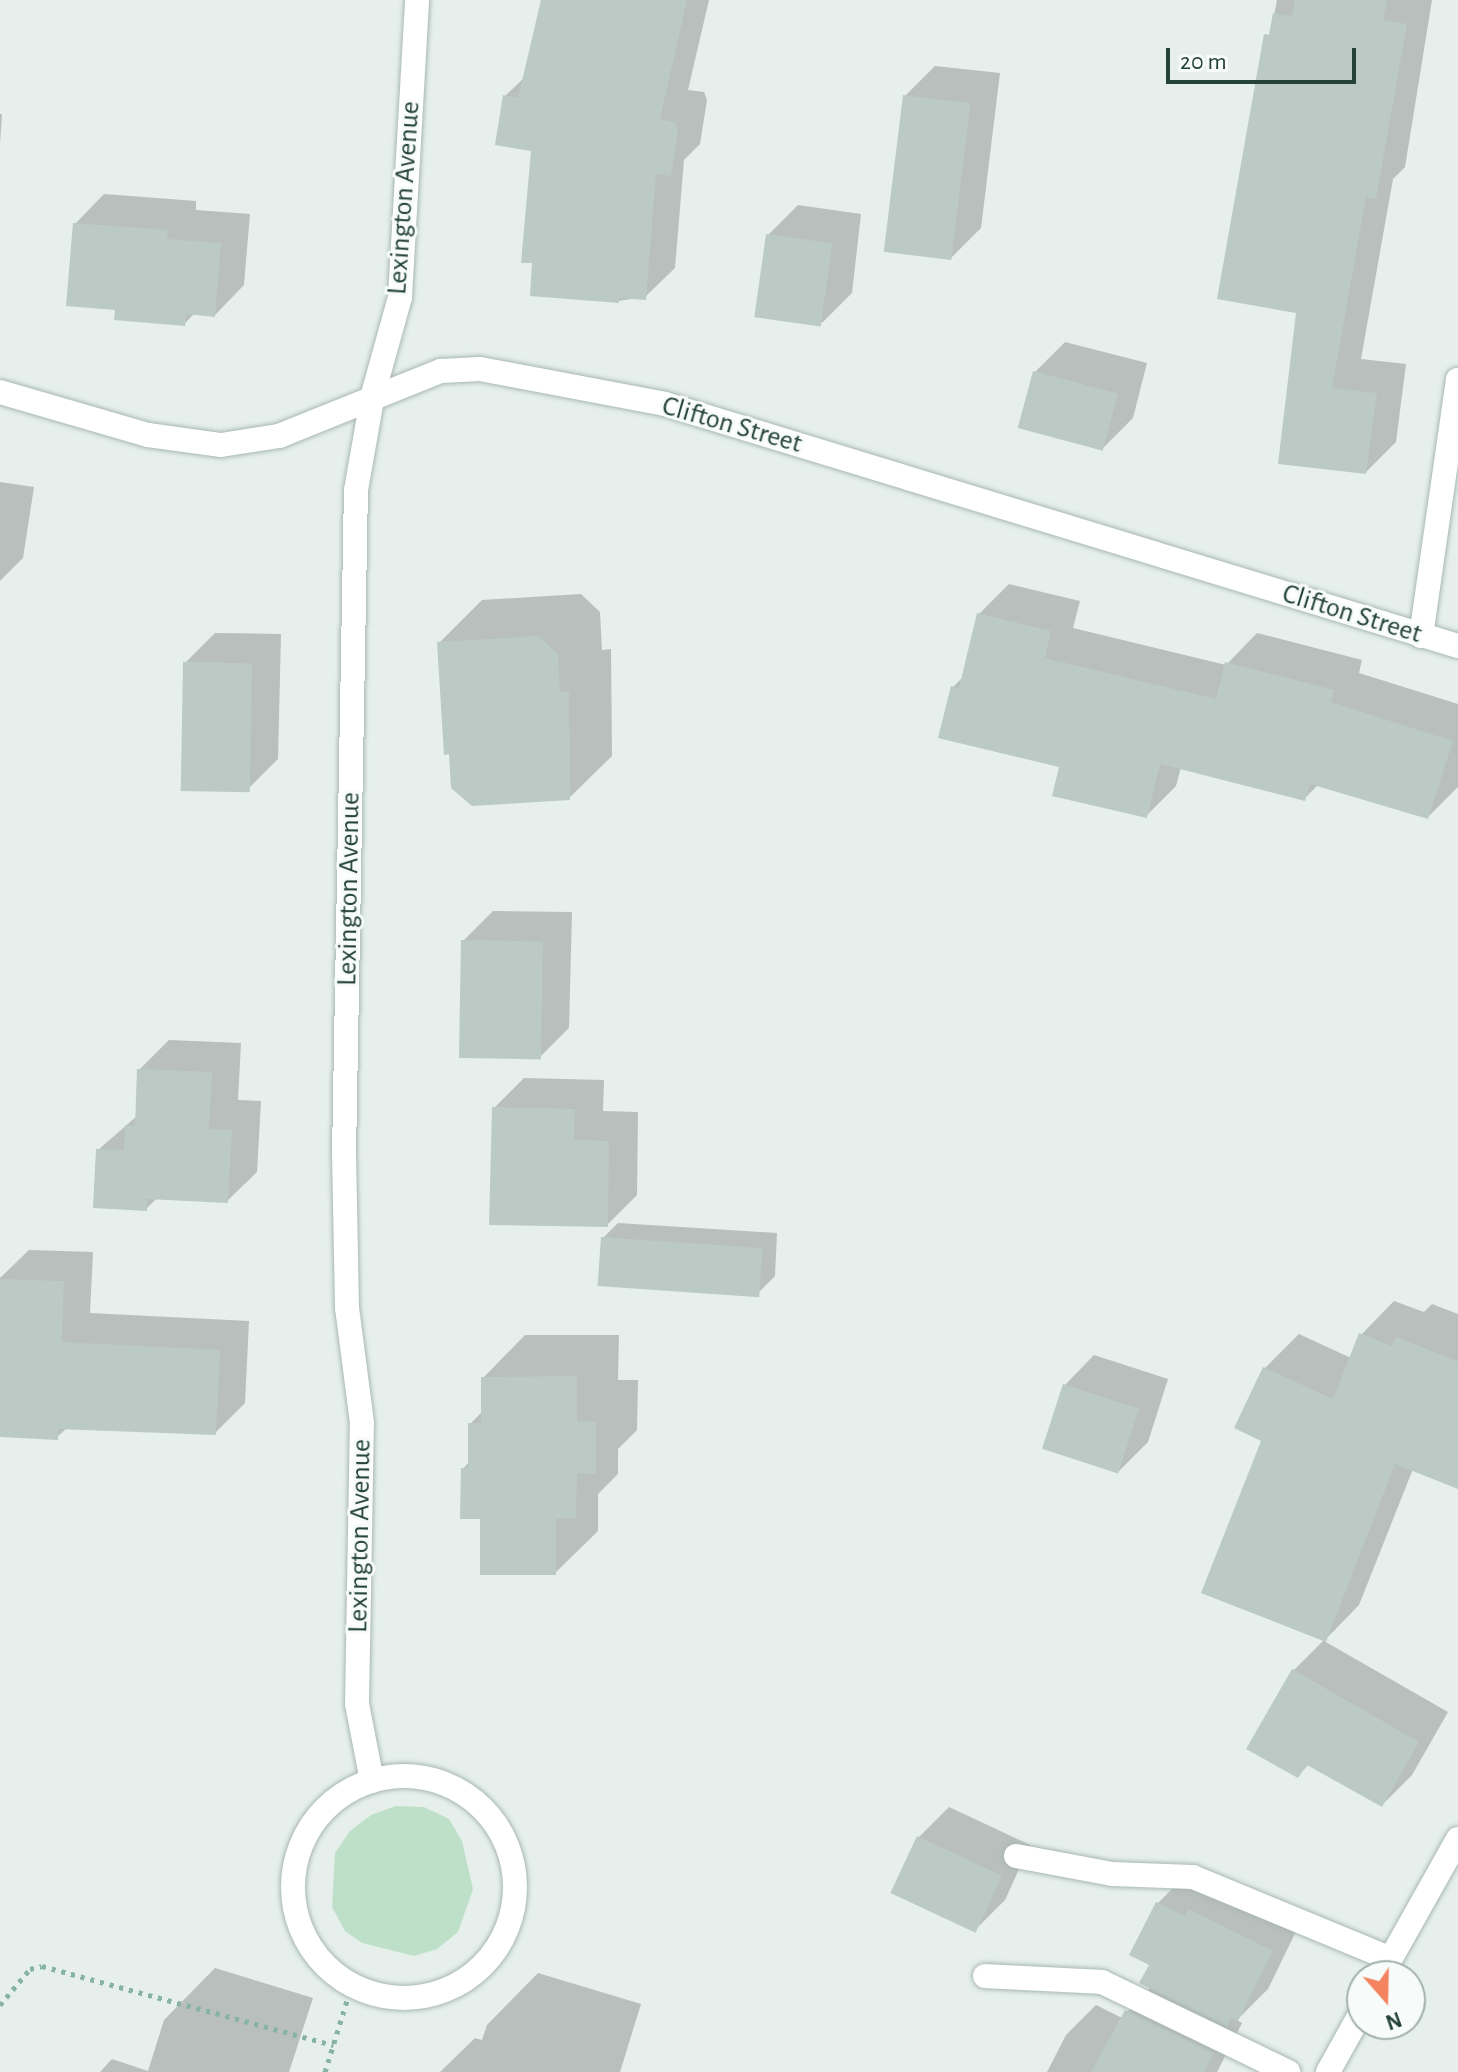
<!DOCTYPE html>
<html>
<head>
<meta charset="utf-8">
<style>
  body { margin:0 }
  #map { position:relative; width:1458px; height:2072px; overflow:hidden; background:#e6efeb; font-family:"Alegreya Sans",sans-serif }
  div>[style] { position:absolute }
  .green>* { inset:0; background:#bfe0c8 }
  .shadow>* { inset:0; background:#0003 }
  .building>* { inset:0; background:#bbcac4; transform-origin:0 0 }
  .path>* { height:5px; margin-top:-2.5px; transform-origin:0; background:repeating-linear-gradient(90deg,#86b3a5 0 4px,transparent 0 10px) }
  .roads { filter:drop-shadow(0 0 2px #a8b8b2) drop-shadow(0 0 2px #a8b8b2) }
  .service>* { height:24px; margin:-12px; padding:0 12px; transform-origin:12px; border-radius:12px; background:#fff }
  .minor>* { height:24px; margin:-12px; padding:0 12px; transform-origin:12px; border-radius:12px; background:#fff }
  .minor>.ring { margin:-12px; padding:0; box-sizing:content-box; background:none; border:24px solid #fff; border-radius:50% }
  .secondary>* { height:24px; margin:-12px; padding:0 12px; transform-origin:12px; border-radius:12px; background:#fff }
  span { translate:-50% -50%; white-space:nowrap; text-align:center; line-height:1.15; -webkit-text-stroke:6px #f7fbf9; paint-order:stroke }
  .street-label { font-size:28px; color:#24423a }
  .north { position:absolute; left:1346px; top:1960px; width:80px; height:80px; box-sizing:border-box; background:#f7fbf9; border:2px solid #a3b1ad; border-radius:50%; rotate:160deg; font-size:22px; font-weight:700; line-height:32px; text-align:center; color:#24423a }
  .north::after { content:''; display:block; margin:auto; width:28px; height:36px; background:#f4845f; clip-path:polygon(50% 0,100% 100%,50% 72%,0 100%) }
  .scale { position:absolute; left:1166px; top:48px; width:190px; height:36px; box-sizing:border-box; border:4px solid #24423a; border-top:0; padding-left:10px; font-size:24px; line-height:28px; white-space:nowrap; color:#24423a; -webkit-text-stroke:6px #f7fbf9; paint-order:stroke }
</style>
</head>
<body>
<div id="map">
  <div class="green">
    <i style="clip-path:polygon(396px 1806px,424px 1807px,449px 1819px,462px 1841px,473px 1889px,458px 1932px,437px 1949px,414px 1956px,362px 1943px,345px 1931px,332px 1907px,335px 1853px,350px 1831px,371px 1815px)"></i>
  </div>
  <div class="shadow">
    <i style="clip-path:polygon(543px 0,709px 0,688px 90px,704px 92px,707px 100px,700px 144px,684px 160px,675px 268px,645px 297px,618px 301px,505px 96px,526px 76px)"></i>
    <i style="clip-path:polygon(1277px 0,1432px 0,1405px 167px,1393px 179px,1361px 359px,1406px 364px,1396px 442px,1366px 472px,1298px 311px,1219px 297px)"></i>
    <i style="clip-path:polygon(935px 66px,1000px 73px,981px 228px,951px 258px,905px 96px)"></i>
    <i style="clip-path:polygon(0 114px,2px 114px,0 145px)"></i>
    <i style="clip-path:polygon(104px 194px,196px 201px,196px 210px,250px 214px,244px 285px,215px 315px,195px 313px,184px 324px,75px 224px)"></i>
    <i style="clip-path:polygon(798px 205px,861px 214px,852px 293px,822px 323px,768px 235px)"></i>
    <i style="clip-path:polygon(1065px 342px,1147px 363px,1133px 418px,1103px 448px,1035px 372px)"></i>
    <i style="clip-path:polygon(0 482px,34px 487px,23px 558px,0 581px)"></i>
    <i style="clip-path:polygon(1009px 584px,1080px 601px,1073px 628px,1226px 665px,1257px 633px,1362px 660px,1359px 673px,1458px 704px,1458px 787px,1428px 817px,1319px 784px,1304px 799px,1181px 767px,1176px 786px,1146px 816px,1061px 766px,952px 688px,964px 676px,979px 614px)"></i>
    <i style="clip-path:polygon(581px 594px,600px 612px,602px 650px,611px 649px,612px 756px,569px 798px,439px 643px,482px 600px)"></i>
    <i style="clip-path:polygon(215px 633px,281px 634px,278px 759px,248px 789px,185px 663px)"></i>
    <i style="clip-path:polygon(493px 911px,572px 912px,569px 1028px,539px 1058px,463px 941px)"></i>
    <i style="clip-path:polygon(169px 1040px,241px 1043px,238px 1100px,261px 1101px,257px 1172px,227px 1201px,157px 1198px,146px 1209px,98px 1150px,137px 1116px,139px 1070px)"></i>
    <i style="clip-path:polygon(524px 1078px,604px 1080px,603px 1111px,638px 1112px,637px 1195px,607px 1225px,494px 1108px)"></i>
    <i style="clip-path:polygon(618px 1223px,777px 1233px,775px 1276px,760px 1291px,603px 1238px)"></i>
    <i style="clip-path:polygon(29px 1250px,93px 1252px,90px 1313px,249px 1321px,245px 1403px,215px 1433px,68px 1427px,57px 1437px,0 1435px,0 1278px)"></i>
    <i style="clip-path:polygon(1394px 1301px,1424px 1312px,1432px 1304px,1458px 1314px,1458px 1488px,1413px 1469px,1359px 1605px,1324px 1641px,1448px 1712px,1412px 1775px,1382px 1805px,1309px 1764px,1298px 1776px,1294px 1670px,1325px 1639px,1263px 1440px,1265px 1368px,1299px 1334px,1351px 1358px,1361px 1335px)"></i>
    <i style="clip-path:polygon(525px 1335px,619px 1335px,618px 1380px,638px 1380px,637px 1430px,618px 1449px,618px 1474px,598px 1494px,598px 1531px,555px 1573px,482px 1517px,463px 1469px,470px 1461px,470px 1424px,483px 1411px,483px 1378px)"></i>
    <i style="clip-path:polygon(1094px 1355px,1168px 1379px,1148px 1442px,1118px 1472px,1065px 1385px)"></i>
    <i style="clip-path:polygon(949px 1807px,1030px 1845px,1005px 1900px,975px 1930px,919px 1837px)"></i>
    <i style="clip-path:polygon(1188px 1873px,1301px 1921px,1268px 1989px,1237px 2020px,1242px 2023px,1217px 2072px,1047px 2072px,1066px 2035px,1096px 2005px,1122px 2018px,1151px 1987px,1152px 1964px,1132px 1954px,1158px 1903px)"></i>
    <i style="clip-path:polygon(215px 1968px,313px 1998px,289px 2072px,100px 2072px,112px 2059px,148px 2071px,164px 2020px)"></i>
    <i style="clip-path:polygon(538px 1973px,641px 2004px,620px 2072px,440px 2072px,475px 2038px,482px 2040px,487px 2025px)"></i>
  </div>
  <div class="building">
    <i style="clip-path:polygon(541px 0,687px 0,660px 119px,675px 122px,678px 131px,671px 176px,656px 174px,646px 300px,619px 298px,619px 303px,530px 296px,532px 263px,521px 263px,531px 151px,495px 145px,503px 95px,518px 98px)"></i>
    <i style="clip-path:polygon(1295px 0,1387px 0,1383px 20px,1407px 24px,1376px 199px,1366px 197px,1332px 388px,1377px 393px,1366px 474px,1278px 464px,1296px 313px,1217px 299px,1264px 34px,1269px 35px,1273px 13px,1292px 16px)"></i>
    <i style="left:903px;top:95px;width:68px;height:158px;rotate:7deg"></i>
    <i style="clip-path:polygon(73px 223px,168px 230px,167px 239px,221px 243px,215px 317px,186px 314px,185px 326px,114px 320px,115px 310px,66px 306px)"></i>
    <i style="left:766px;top:234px;width:67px;height:84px;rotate:8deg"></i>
    <i style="left:1033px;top:371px;width:88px;height:59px;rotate:15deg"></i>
    <i style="clip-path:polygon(977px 613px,1051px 631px,1045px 658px,1216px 699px,1225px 662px,1334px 690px,1331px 702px,1453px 741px,1428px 819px,1310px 784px,1305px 801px,1160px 764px,1147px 818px,1052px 796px,1059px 767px,938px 738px,951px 686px,959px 688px)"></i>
    <i style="clip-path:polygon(538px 636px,558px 654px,560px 692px,569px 691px,570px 800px,472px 806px,451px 788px,449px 754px,444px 755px,437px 642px)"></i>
    <i style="left:183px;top:662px;width:69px;height:129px;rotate:1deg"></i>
    <i style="left:461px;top:940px;width:82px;height:118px;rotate:1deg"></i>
    <i style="clip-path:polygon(137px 1069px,212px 1072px,209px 1129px,232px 1130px,228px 1203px,147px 1199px,147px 1211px,93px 1208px,96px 1149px,124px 1150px,125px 1125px,135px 1126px)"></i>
    <i style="clip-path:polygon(492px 1107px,575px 1109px,574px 1140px,609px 1141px,608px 1227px,489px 1225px)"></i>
    <i style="left:601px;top:1237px;width:162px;height:49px;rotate:4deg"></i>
    <i style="clip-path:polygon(0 1279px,64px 1281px,62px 1342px,220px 1350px,216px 1435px,58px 1429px,58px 1440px,0 1437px)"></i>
    <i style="clip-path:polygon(1359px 1333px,1392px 1346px,1396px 1337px,1458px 1361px,1458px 1489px,1395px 1464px,1326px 1642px,1201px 1593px,1261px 1441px,1234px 1428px,1263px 1367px,1333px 1399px)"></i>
    <i style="clip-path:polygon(577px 1376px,577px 1422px,596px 1421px,596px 1474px,577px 1473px,576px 1518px,556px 1519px,556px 1575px,480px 1575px,480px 1519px,460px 1519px,461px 1468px,468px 1469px,468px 1423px,481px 1423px,481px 1377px)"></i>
    <i style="left:1063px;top:1384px;width:80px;height:68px;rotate:18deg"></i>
    <i style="clip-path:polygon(1292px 1669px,1419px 1742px,1382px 1807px,1307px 1765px,1298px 1778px,1246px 1749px)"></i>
    <i style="left:917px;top:1836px;width:94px;height:63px;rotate:25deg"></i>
    <i style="clip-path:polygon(1156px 1902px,1185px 1916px,1188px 1909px,1273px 1951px,1238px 2021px,1231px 2018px,1227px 2026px,1139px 1983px,1149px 1965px,1129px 1955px)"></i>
    <i style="clip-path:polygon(1125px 2010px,1214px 2053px,1204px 2072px,1091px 2072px)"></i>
  </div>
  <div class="path">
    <i style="left:0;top:2005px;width:47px;rotate:-50.2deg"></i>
    <i style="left:30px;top:1969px;width:12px;rotate:-14deg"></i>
    <i style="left:42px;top:1966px;width:302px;rotate:15.2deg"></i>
    <i style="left:325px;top:2072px;width:92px;rotate:-72.9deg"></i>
  </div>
  <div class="roads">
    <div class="service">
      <i style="left:1016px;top:1856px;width:98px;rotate:10.6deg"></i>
      <i style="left:1112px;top:1874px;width:81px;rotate:2.1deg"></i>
      <i style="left:1193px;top:1877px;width:214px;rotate:22.5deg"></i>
      <i style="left:985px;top:1976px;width:117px;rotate:2.9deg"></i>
      <i style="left:1102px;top:1982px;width:207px;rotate:25.8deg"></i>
    </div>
    <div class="minor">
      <i style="left:0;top:392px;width:154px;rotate:16.2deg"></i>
      <i style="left:148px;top:435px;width:74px;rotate:7.8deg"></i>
      <i style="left:221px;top:445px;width:59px;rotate:-8.8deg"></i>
      <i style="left:279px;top:436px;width:175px;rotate:-21.9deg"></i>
      <i style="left:441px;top:371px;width:39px;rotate:-3deg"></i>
      <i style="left:480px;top:369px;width:188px;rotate:10.7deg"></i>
      <i style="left:665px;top:404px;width:829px;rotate:16.97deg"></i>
      <i style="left:1421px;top:636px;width:259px;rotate:-81.8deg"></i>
      <i class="ring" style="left:293px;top:1776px;width:198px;height:198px"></i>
      <i style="left:372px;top:1781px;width:78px;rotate:-101deg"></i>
      <i style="left:357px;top:1704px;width:281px;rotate:-89deg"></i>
      <i style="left:362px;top:1423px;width:116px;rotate:-97.4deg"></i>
      <i style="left:347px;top:1308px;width:153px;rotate:-91.1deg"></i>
      <i style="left:344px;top:1155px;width:665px;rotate:-88.97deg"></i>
      <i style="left:356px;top:490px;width:97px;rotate:-80deg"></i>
      <i style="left:373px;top:394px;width:101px;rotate:-74.4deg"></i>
      <i style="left:400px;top:297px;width:297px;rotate:-86.7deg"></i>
    </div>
    <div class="secondary">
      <i style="left:1381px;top:1976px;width:157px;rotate:-60.7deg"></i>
      <i style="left:1328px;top:2072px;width:70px;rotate:-60.9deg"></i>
    </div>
  </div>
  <div class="street-label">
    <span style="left:404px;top:198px;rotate:-86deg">Lexington Avenue</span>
    <span style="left:732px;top:425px;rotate:16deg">Clifton Street</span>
    <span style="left:1352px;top:614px;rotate:17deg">Clifton Street</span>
    <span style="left:349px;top:889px;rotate:-89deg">Lexington Avenue</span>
    <span style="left:360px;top:1536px;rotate:-89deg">Lexington Avenue</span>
  </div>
  <div class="north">N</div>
  <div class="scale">20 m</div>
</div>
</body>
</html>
